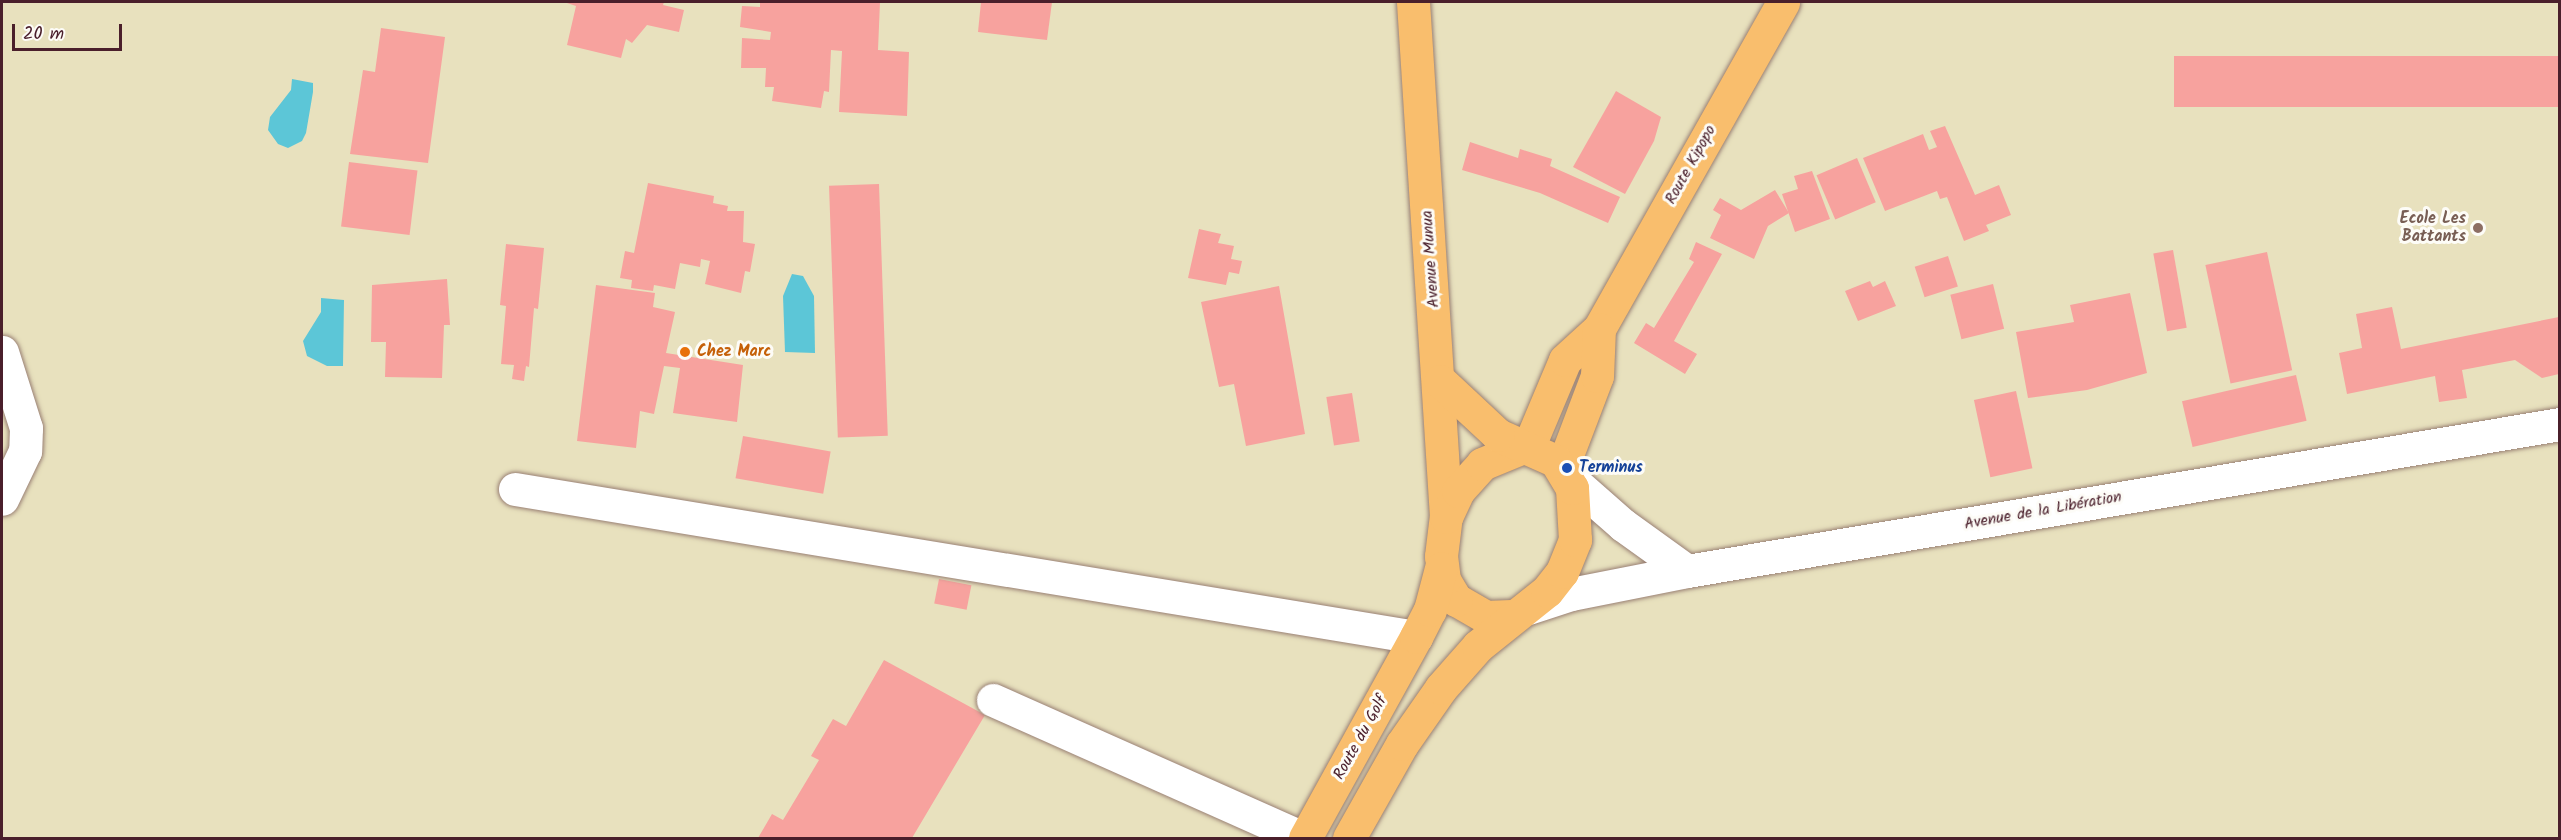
<!DOCTYPE html>
<html>
<head>
<meta charset="utf-8">
<style>
  body { margin:0 }
  #map { position:relative; width:2561px; height:840px; overflow:hidden; background:#e8e1be; font-family:Kalam,sans-serif }
  div>[style] { position:absolute }
  .water>* { inset:0; background:#5cc6d7 }
  .building>* { inset:0; background:#f7a29e; transform-origin:0 0 }
  .roads { filter:drop-shadow(0 0 2px #998074) drop-shadow(0 0 2px #998074) }
  .minor>* { height:33px; margin:-16.5px; padding:0 16.5px; transform-origin:16.5px; border-radius:16.5px; background:#fff }
  .major>* { height:33px; margin:-16.5px; padding:0 16.5px; transform-origin:16.5px; border-radius:16.5px; background:#f9be6d }
  .dots>* { width:16px; height:16px; translate:-50% -50%; box-sizing:border-box; border:3px solid #fdfcf7; border-radius:50% }
  span { translate:-50% -50%; white-space:nowrap; text-align:center; line-height:1.15; -webkit-text-stroke:6px #fdfcf7; paint-order:stroke }
  .street-label { font-size:16px; color:#4a1f2b }
  .education-label { font-size:16px; color:#785e54; font-weight:700 }
  .right { translate:-100% -50%; text-align:right }
  .food-label { font-size:16px; color:#c56008; font-weight:700 }
  .left { translate:0 -50%; text-align:left }
  .transit-label { font-size:16px; color:#164399; font-weight:700 }
  .frame { position:absolute; inset:0; border:3px solid #4a1f2b; pointer-events:none }
  .scale { position:absolute; left:12px; top:24px; width:110px; height:27px; box-sizing:border-box; border:3px solid #4a1f2b; border-top:0; padding-left:8px; font-size:18px; line-height:21px; white-space:nowrap; color:#4a1f2b; -webkit-text-stroke:4px #fdfcf7; paint-order:stroke }
</style>
</head>
<body>
<div id="map">
  <div class="water">
    <i style="clip-path:polygon(292px 79px,313px 83px,313px 92px,306px 133px,302px 141px,288px 148px,278px 144px,268px 130px,270px 117px,291px 90px)"></i>
    <i style="clip-path:polygon(792px 274px,803px 276px,814px 296px,815px 353px,785px 352px,783px 296px)"></i>
    <i style="clip-path:polygon(321px 298px,344px 300px,343px 366px,327px 366px,307px 356px,303px 341px,321px 312px)"></i>
  </div>
  <div class="building">
    <i style="clip-path:polygon(564px 2px,664px 2px,663px 5px,684px 10px,679px 32px,647px 25px,632px 43px,626px 39px,621px 58px,567px 45px,576px 6px)"></i>
    <i style="clip-path:polygon(760px 2px,880px 2px,878px 50px,909px 52px,907px 116px,839px 112px,842px 51px,831px 50px,829px 92px,824px 91px,821px 108px,772px 101px,774px 87px,765px 87px,766px 68px,741px 68px,742px 38px,770px 40px,771px 32px,740px 27px,742px 6px,760px 7px)"></i>
    <i style="clip-path:polygon(981px 2px,1052px 2px,1047px 40px,978px 32px)"></i>
    <i style="clip-path:polygon(381px 28px,445px 37px,428px 163px,350px 154px,363px 70px,375px 72px)"></i>
    <i style="left:2559px;top:56px;width:51px;height:385px;rotate:90deg"></i>
    <i style="clip-path:polygon(1616px 91px,1661px 117px,1654px 141px,1625px 194px,1573px 167px)"></i>
    <i style="clip-path:polygon(1945px 126px,1975px 195px,1999px 185px,2011px 215px,1986px 225px,1989px 231px,1964px 241px,1947px 197px,1940px 199px,1937px 191px,1885px 211px,1863px 158px,1923px 134px,1929px 150px,1937px 147px,1930px 131px)"></i>
    <i style="clip-path:polygon(1470px 142px,1518px 158px,1520px 149px,1552px 159px,1550px 166px,1620px 197px,1608px 223px,1540px 193px,1462px 170px)"></i>
    <i style="left:1857px;top:158px;width:48px;height:44px;rotate:67deg"></i>
    <i style="left:349px;top:162px;width:69px;height:65px;rotate:7deg"></i>
    <i style="clip-path:polygon(1812px 171px,1830px 219px,1795px 232px,1782px 194px,1798px 189px,1794px 176px)"></i>
    <i style="clip-path:polygon(648px 183px,714px 196px,713px 203px,728px 206px,727px 211px,744px 211px,743px 242px,755px 244px,750px 272px,745px 271px,741px 293px,705px 284px,710px 261px,701px 259px,700px 267px,680px 263px,675px 289px,654px 285px,653px 291px,631px 288px,632px 280px,620px 278px,625px 251px,634px 253px)"></i>
    <i style="left:879px;top:184px;width:252px;height:50px;rotate:88deg"></i>
    <i style="clip-path:polygon(1775px 190px,1789px 213px,1768px 226px,1754px 259px,1710px 238px,1721px 215px,1713px 210px,1720px 198px,1741px 210px)"></i>
    <i style="clip-path:polygon(1199px 229px,1221px 234px,1218px 243px,1234px 246px,1231px 259px,1242px 261px,1239px 274px,1229px 272px,1226px 285px,1188px 278px)"></i>
    <i style="clip-path:polygon(1696px 242px,1722px 254px,1674px 341px,1697px 354px,1685px 374px,1634px 343px,1646px 323px,1654px 328px,1694px 262px,1689px 259px)"></i>
    <i style="clip-path:polygon(506px 244px,544px 248px,538px 309px,534px 308px,529px 367px,526px 366px,524px 381px,512px 379px,514px 365px,501px 364px,506px 306px,500px 305px)"></i>
    <i style="left:2173px;top:250px;width:79px;height:20px;rotate:80deg"></i>
    <i style="left:2267px;top:252px;width:121px;height:63px;rotate:78deg"></i>
    <i style="left:1948px;top:256px;width:32px;height:35px;rotate:72deg"></i>
    <i style="clip-path:polygon(447px 279px,450px 325px,444px 325px,442px 378px,385px 377px,386px 342px,371px 342px,372px 285px)"></i>
    <i style="clip-path:polygon(1870px 281px,1873px 287px,1885px 281px,1896px 306px,1858px 321px,1845px 291px)"></i>
    <i style="left:1993px;top:284px;width:46px;height:44px;rotate:76deg"></i>
    <i style="clip-path:polygon(596px 285px,655px 293px,653px 307px,675px 312px,666px 353px,743px 365px,737px 422px,673px 413px,680px 368px,664px 366px,654px 414px,640px 411px,636px 448px,577px 441px)"></i>
    <i style="clip-path:polygon(1279px 286px,1305px 434px,1246px 446px,1234px 384px,1219px 387px,1201px 302px)"></i>
    <i style="clip-path:polygon(2130px 293px,2147px 373px,2087px 390px,2028px 398px,2016px 332px,2074px 322px,2070px 305px)"></i>
    <i style="clip-path:polygon(2392px 307px,2401px 349px,2559px 317px,2559px 374px,2542px 378px,2515px 360px,2462px 370px,2467px 398px,2439px 402px,2435px 376px,2347px 394px,2339px 353px,2362px 348px,2356px 314px)"></i>
    <i style="left:2296px;top:375px;width:47px;height:117px;rotate:77deg"></i>
    <i style="left:2016px;top:391px;width:79px;height:43px;rotate:78deg"></i>
    <i style="left:1352px;top:393px;width:49px;height:26px;rotate:81deg"></i>
    <i style="left:743px;top:436px;width:89px;height:43px;rotate:10deg"></i>
    <i style="left:939px;top:579px;width:33px;height:25px;rotate:11deg"></i>
    <i style="clip-path:polygon(884px 660px,985px 715px,912px 838px,758px 838px,772px 814px,783px 820px,819px 760px,811px 756px,833px 719px,846px 726px)"></i>
  </div>
  <div class="roads">
    <div class="minor">
      <i style="left:2px;top:352px;width:80px;rotate:72.5deg"></i>
      <i style="left:26px;top:428px;width:23px;rotate:92deg"></i>
      <i style="left:25px;top:451px;width:53px;rotate:115.6deg"></i>
      <i style="left:1566px;top:475px;width:76px;rotate:41.3deg"></i>
      <i style="left:1623px;top:525px;width:79px;rotate:35.7deg"></i>
      <i style="left:515px;top:489px;width:913px;rotate:9.33deg"></i>
      <i style="left:1528px;top:608px;width:45px;rotate:-18deg"></i>
      <i style="left:1571px;top:594px;width:118px;rotate:-11.2deg"></i>
      <i style="left:1687px;top:571px;width:885px;rotate:-9.56deg"></i>
      <i style="left:993px;top:700px;width:339px;rotate:24deg"></i>
    </div>
    <div class="major">
      <i style="left:1413px;top:2px;width:516px;rotate:86.33deg"></i>
      <i style="left:1528px;top:448px;width:95px;rotate:-67.2deg"></i>
      <i style="left:1565px;top:360px;width:46px;rotate:-42.4deg"></i>
      <i style="left:1599px;top:329px;width:375px;rotate:-60.6deg"></i>
      <i style="left:1562px;top:468px;width:98px;rotate:-69.2deg"></i>
      <i style="left:1597px;top:376px;width:47px;rotate:-87.6deg"></i>
      <i style="left:1511px;top:616px;width:25px;rotate:178deg"></i>
      <i style="left:1486px;top:617px;width:34px;rotate:-150deg"></i>
      <i style="left:1456px;top:600px;width:23px;rotate:-121deg"></i>
      <i style="left:1444px;top:580px;width:24px;rotate:-97deg"></i>
      <i style="left:1441px;top:556px;width:39px;rotate:-83deg"></i>
      <i style="left:1446px;top:517px;width:29px;rotate:-65deg"></i>
      <i style="left:1458px;top:491px;width:36px;rotate:-48deg"></i>
      <i style="left:1482px;top:464px;width:42px;rotate:-22.3deg"></i>
      <i style="left:1305px;top:838px;width:230px;rotate:-61.1deg"></i>
      <i style="left:1416px;top:637px;width:30px;rotate:-63deg"></i>
      <i style="left:1430px;top:610px;width:43px;rotate:-75.3deg"></i>
      <i style="left:1349px;top:838px;width:108px;rotate:-60.6deg"></i>
      <i style="left:1402px;top:744px;width:68px;rotate:-55.1deg"></i>
      <i style="left:1441px;top:688px;width:56px;rotate:-48.6deg"></i>
      <i style="left:1478px;top:646px;width:88px;rotate:-38.6deg"></i>
      <i style="left:1547px;top:591px;width:24px;rotate:-52deg"></i>
      <i style="left:1562px;top:572px;width:35px;rotate:-68deg"></i>
      <i style="left:1575px;top:540px;width:52px;rotate:-93.3deg"></i>
      <i style="left:1572px;top:488px;width:31px;rotate:-121deg"></i>
      <i style="left:1556px;top:461px;width:64px;rotate:-155.9deg"></i>
      <i style="left:1498px;top:435px;width:79px;rotate:-137deg"></i>
    </div>
  </div>
  <div class="dots">
    <i style="left:2478px;top:228px;background:#8d6e63"></i>
    <i style="left:685px;top:352px;background:#e8710a"></i>
    <i style="left:1567px;top:468px;background:#1a4fb4"></i>
  </div>
  <div class="street-label">
    <span style="left:1691px;top:165px;rotate:-61deg">Route Kipopo</span>
    <span style="left:1431px;top:259px;rotate:-94deg">Avenue Munua</span>
    <span style="left:2043px;top:511px;rotate:-10deg">Avenue de la Libération</span>
    <span style="left:1361px;top:738px;rotate:-61deg">Route du Golf</span>
  </div>
  <div class="education-label">
    <span class="right" style="left:2466px;top:228px">Ecole Les<br>Battants</span>
  </div>
  <div class="food-label">
    <span class="left" style="left:697px;top:352px">Chez Marc</span>
  </div>
  <div class="transit-label">
    <span class="left" style="left:1579px;top:468px">Terminus</span>
  </div>
  <div class="frame"></div>
  <div class="scale">20 m</div>
</div>
</body>
</html>
